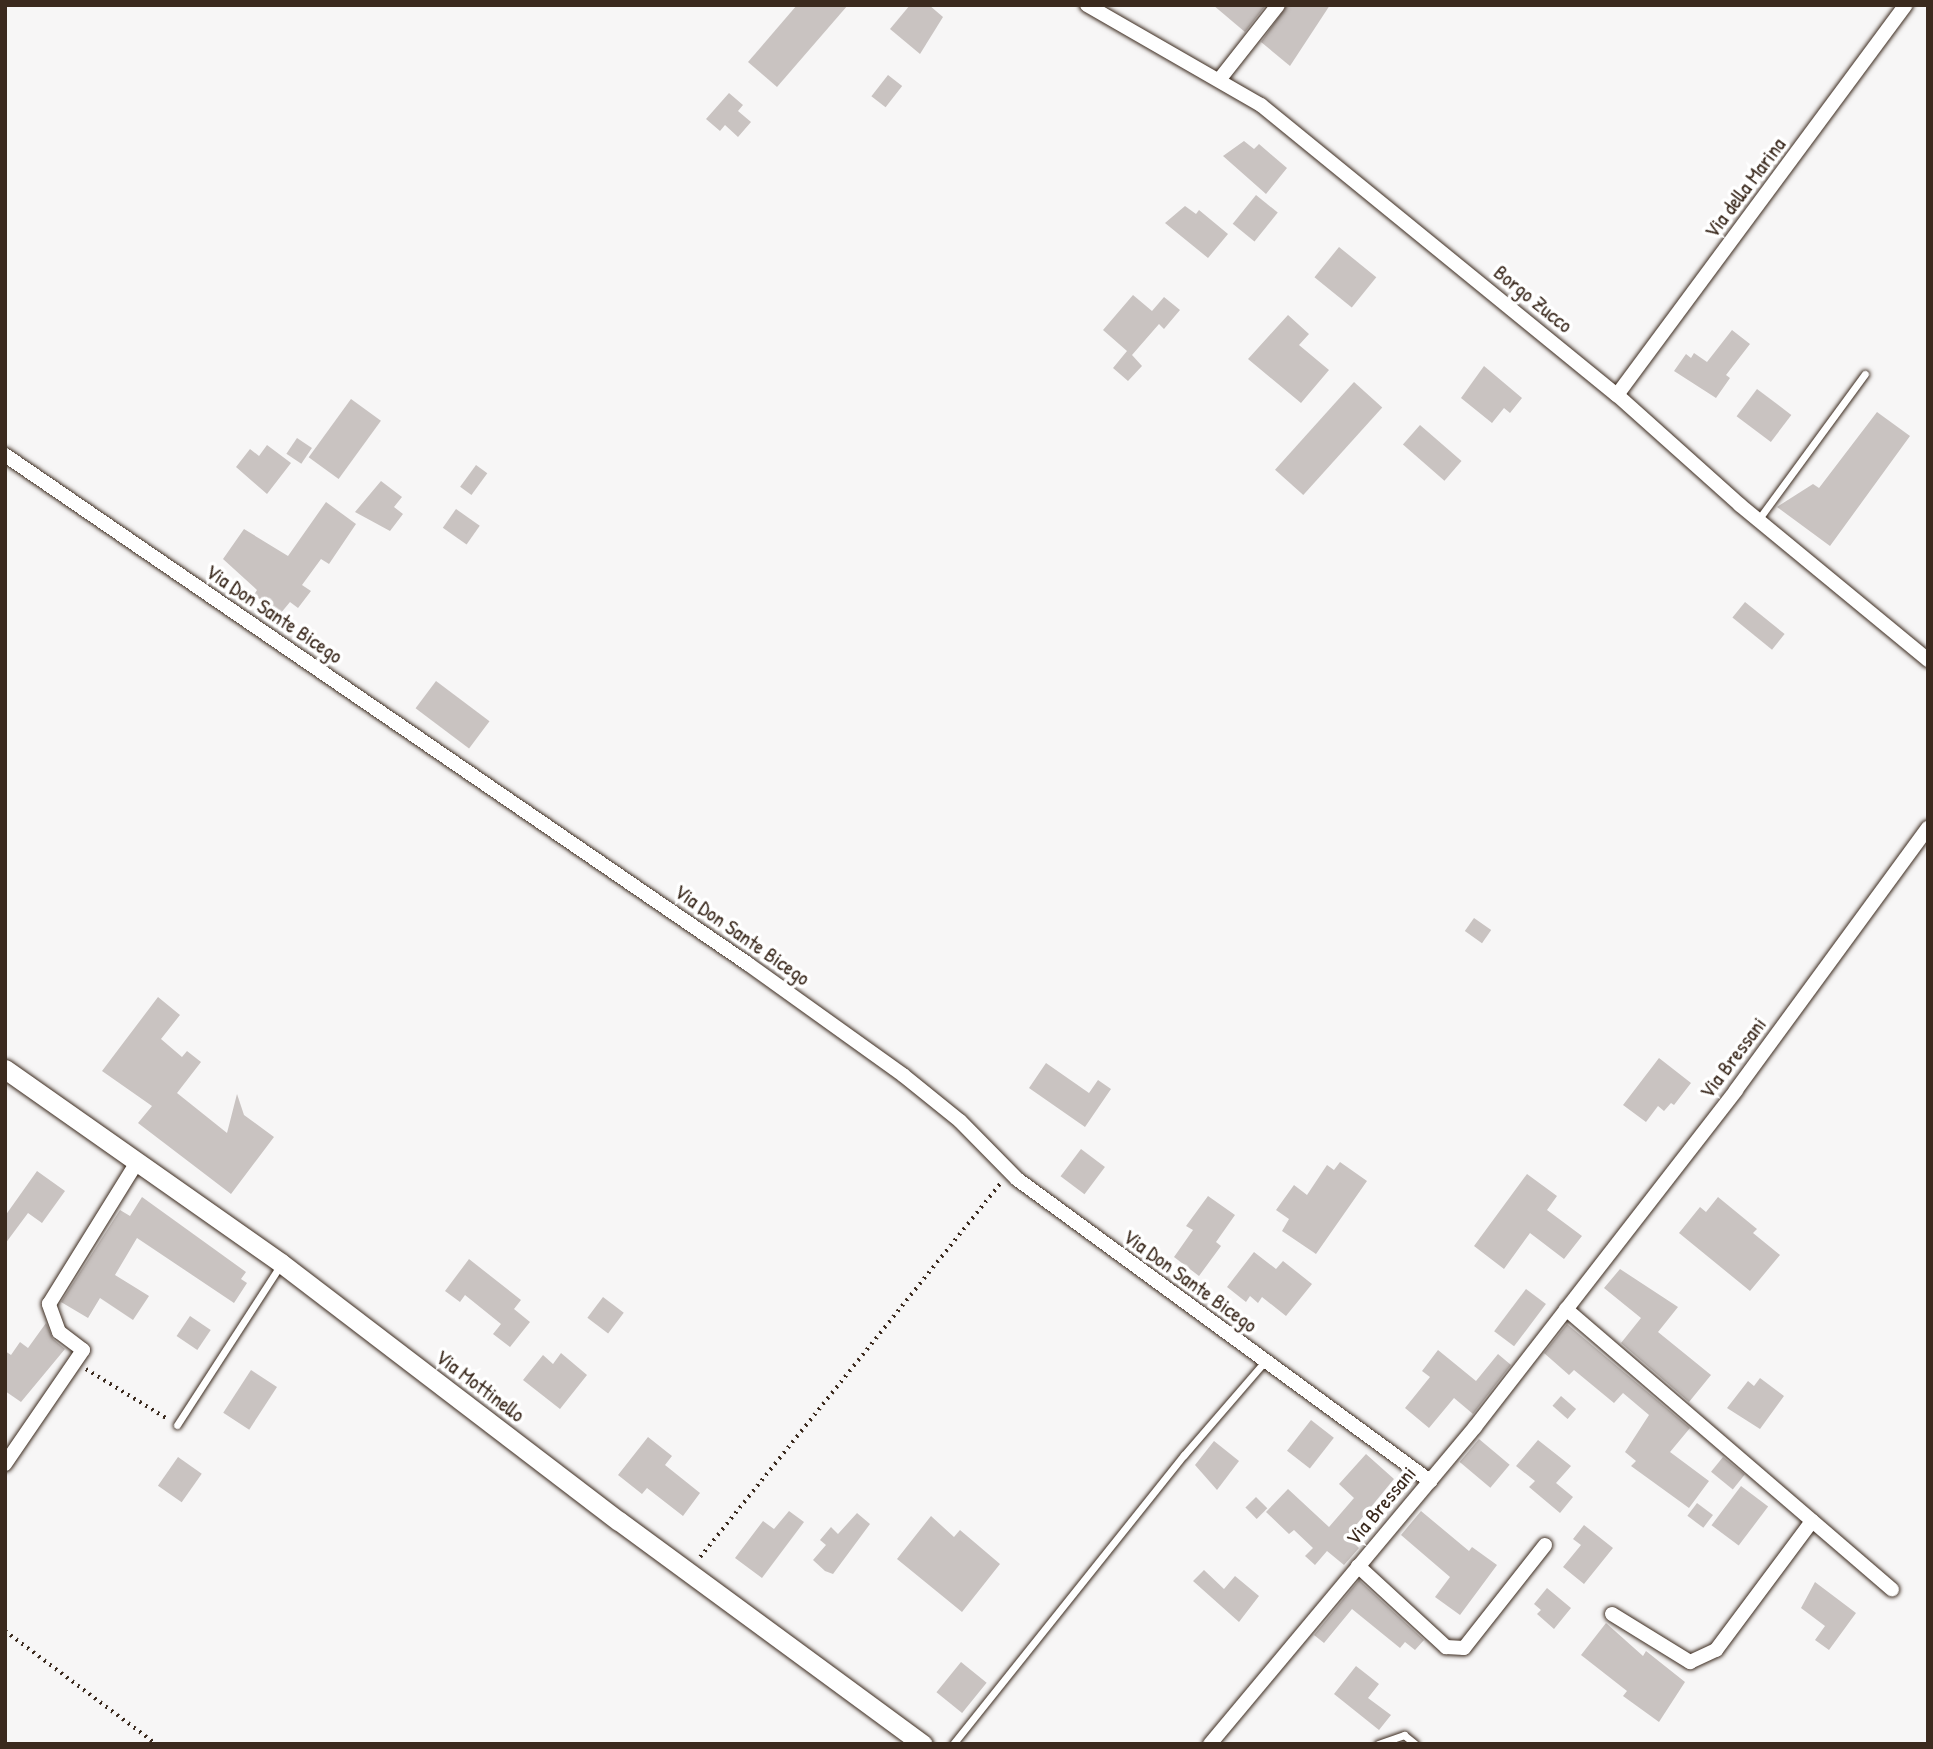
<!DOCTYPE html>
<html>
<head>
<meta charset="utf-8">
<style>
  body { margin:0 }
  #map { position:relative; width:1933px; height:1749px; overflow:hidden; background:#f7f6f6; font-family:"Patrick Hand",sans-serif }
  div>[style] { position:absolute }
  .building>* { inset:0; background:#c9c3c1; transform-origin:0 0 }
  .path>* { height:3.5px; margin-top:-1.75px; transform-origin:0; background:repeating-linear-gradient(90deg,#3b2a1e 0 2px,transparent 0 7px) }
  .roads { filter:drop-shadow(0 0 2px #3b2a1e) drop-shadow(0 0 2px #3b2a1e) }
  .lane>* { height:7px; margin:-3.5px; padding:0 3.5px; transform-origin:3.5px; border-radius:3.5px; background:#fff }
  .street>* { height:14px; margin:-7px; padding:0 7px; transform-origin:7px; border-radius:7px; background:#fff }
  .secondary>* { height:19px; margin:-9.5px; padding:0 9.5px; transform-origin:9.5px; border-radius:9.5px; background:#fff }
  span { translate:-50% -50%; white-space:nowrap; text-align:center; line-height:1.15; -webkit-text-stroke:7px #fff; paint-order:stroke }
  .street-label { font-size:21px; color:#3b2a1e }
  .frame { position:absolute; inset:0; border:7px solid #3b2a1e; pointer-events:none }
</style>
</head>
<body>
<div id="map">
  <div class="building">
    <i style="clip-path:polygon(797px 5px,848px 5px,777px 87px,748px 62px)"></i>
    <i style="clip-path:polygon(910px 5px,929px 5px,943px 17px,920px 54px,890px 29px)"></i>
    <i style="clip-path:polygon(1213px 5px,1266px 5px,1245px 32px)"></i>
    <i style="clip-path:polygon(1287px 5px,1330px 5px,1290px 66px,1261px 42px)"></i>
    <i style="left:888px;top:75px;width:18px;height:27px;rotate:38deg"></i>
    <i style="clip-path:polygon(729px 93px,743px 105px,738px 111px,751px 122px,738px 137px,725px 125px,720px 131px,706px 119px)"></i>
    <i style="clip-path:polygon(1244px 141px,1254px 149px,1259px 144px,1287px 168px,1266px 194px,1223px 156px)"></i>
    <i style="left:1256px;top:195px;width:28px;height:37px;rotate:39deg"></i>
    <i style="clip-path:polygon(1185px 206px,1196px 214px,1199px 210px,1228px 234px,1208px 258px,1165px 223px)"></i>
    <i style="left:1339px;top:247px;width:48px;height:39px;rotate:39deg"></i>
    <i style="clip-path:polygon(1133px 295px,1152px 311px,1164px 297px,1180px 310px,1164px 329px,1159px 324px,1132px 355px,1142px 366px,1128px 381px,1113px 368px,1127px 351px,1103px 330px)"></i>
    <i style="clip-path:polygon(1288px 315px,1309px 334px,1299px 345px,1329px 370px,1301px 403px,1248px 359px)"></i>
    <i style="clip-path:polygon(1732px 330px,1750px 344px,1726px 375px,1730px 378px,1716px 398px,1674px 371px,1686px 354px,1691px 358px,1694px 353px,1707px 362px)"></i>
    <i style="clip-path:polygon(1484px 366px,1522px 398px,1510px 413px,1504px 408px,1492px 423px,1461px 398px)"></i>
    <i style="left:1354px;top:382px;width:38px;height:118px;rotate:42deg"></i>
    <i style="left:1757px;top:389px;width:43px;height:34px;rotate:37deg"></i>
    <i style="left:351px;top:399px;width:37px;height:72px;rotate:36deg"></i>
    <i style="clip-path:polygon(1877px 412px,1910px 436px,1830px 546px,1777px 507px,1813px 484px,1819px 488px)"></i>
    <i style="left:1420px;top:425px;width:55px;height:26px;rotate:41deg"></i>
    <i style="left:297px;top:438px;width:18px;height:19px;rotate:34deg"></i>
    <i style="clip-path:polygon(267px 445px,291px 463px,267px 494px,236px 467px,250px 449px,259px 456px)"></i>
    <i style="left:476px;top:465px;width:14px;height:27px;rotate:36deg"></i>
    <i style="clip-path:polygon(381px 481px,402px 497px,394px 507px,403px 514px,390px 531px,355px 512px)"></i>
    <i style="clip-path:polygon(326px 502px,356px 524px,329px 564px,321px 559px,302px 585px,311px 591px,298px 608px,290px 602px,280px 614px,254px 595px,257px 590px,223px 559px,244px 529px,288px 556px)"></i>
    <i style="left:456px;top:509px;width:29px;height:23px;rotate:35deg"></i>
    <i style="left:1745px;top:602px;width:51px;height:20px;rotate:39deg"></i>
    <i style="left:436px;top:681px;width:67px;height:34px;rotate:37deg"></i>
    <i style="left:1474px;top:918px;width:21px;height:16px;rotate:35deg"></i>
    <i style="clip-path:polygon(158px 997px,180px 1015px,161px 1039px,182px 1057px,187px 1051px,201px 1062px,177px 1093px,227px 1133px,237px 1094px,244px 1115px,274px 1137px,231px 1194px,138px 1123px,152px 1106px,102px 1071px)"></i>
    <i style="clip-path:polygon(1659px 1058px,1691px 1083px,1674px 1105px,1671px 1103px,1664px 1111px,1658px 1106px,1646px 1122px,1623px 1105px)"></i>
    <i style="clip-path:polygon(1046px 1063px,1089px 1093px,1098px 1080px,1111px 1089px,1085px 1127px,1029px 1088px)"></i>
    <i style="left:1081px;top:1149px;width:30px;height:34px;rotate:37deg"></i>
    <i style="clip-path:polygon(1340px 1162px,1367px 1181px,1316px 1254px,1282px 1231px,1289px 1219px,1276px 1210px,1294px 1185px,1307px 1195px,1327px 1165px,1334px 1170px)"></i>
    <i style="clip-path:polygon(37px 1171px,65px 1191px,42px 1223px,28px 1213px,5px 1244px,5px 1216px)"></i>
    <i style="clip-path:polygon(1527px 1174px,1557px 1196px,1547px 1210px,1582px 1236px,1564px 1259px,1530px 1233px,1504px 1269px,1474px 1246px)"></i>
    <i style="clip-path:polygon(1208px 1196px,1235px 1215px,1216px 1242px,1221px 1246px,1199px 1276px,1174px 1257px,1193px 1230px,1186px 1226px)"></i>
    <i style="clip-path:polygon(142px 1197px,246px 1272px,241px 1279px,247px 1283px,234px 1303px,137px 1238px,115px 1275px,149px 1296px,133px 1320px,100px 1298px,88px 1318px,61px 1302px,120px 1210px,130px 1216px)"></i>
    <i style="clip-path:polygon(1718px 1197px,1757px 1229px,1753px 1233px,1780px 1255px,1750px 1291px,1679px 1233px,1700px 1207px,1706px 1212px)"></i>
    <i style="clip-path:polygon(1254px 1252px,1276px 1269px,1283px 1261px,1312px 1284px,1286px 1316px,1262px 1297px,1258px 1303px,1250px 1296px,1246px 1302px,1227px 1287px)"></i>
    <i style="clip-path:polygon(469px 1259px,521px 1300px,514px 1309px,530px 1322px,510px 1347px,493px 1334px,501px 1324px,465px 1295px,460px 1302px,445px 1291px)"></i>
    <i style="clip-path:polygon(1620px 1269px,1678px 1307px,1658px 1332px,1711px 1375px,1689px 1402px,1621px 1343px,1641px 1318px,1604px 1288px)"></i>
    <i style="left:1526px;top:1289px;width:25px;height:53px;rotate:37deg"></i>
    <i style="left:603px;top:1297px;width:26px;height:26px;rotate:37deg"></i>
    <i style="left:190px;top:1316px;width:25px;height:24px;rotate:34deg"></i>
    <i style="clip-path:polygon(46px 1323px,53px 1339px,65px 1349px,21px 1402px,5px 1391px,5px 1351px,11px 1355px,20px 1342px,28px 1348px)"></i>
    <i style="clip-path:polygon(1567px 1324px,1690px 1428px,1670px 1452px,1709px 1481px,1689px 1508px,1631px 1466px,1636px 1461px,1625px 1452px,1649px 1415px,1623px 1393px,1614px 1403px,1574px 1370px,1569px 1375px,1544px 1353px)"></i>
    <i style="clip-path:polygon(1438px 1350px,1476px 1381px,1498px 1354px,1511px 1365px,1473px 1414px,1454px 1398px,1429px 1428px,1405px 1408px,1430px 1377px,1422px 1371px)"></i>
    <i style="clip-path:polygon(561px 1353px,587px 1375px,560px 1409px,523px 1380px,543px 1355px,553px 1364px)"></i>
    <i style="left:251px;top:1370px;width:31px;height:51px;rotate:33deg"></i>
    <i style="clip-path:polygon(1760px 1378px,1784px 1396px,1760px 1429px,1727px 1408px,1748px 1381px,1754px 1386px)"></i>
    <i style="left:1561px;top:1396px;width:20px;height:13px;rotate:41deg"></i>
    <i style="left:1311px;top:1420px;width:29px;height:39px;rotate:38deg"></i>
    <i style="clip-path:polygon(648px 1437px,672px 1456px,665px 1465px,700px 1493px,683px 1516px,647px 1488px,642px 1494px,618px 1475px)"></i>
    <i style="left:1479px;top:1439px;width:40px;height:30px;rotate:40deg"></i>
    <i style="clip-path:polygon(1538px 1440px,1571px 1466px,1556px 1483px,1573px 1497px,1560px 1513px,1529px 1487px,1535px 1481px,1516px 1466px)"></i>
    <i style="clip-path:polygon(1214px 1441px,1239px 1461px,1217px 1490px,1195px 1465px)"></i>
    <i style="clip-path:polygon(1366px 1454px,1394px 1479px,1347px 1536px,1359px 1548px,1344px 1565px,1327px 1551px,1315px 1565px,1305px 1556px,1313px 1548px,1294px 1530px,1289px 1534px,1266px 1512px,1288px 1489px,1329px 1527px,1354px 1498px,1339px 1484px)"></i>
    <i style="left:178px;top:1457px;width:29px;height:35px;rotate:35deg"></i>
    <i style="left:1723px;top:1457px;width:28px;height:19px;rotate:39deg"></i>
    <i style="left:1741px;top:1486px;width:34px;height:49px;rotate:37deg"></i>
    <i style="left:1256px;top:1497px;width:16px;height:15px;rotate:45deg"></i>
    <i style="left:1697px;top:1503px;width:20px;height:16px;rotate:37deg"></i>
    <i style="clip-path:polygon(789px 1511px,804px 1522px,762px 1578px,735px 1558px,763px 1521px,774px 1529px)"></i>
    <i style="clip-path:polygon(1421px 1511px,1469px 1551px,1472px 1547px,1497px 1565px,1460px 1615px,1435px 1597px,1450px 1577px,1401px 1535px)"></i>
    <i style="clip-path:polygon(857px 1513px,870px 1524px,833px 1574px,825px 1571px,813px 1560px,826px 1545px,820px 1540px,831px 1527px,838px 1534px)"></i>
    <i style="clip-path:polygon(931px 1516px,954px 1537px,960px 1530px,1000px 1564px,962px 1612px,897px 1559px)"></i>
    <i style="clip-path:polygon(1584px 1525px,1613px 1548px,1584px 1584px,1563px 1567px,1581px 1545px,1573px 1539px)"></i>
    <i style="clip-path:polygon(1204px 1570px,1224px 1589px,1235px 1576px,1259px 1596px,1239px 1622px,1193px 1581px)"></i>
    <i style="clip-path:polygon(1359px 1580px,1424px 1640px,1415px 1650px,1405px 1642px,1400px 1648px,1352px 1609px,1324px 1643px,1314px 1635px)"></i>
    <i style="clip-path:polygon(1815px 1582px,1856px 1613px,1829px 1650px,1815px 1640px,1825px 1626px,1801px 1608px)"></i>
    <i style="clip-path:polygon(1547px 1588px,1571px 1608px,1554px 1629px,1537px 1614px,1541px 1610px,1534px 1604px)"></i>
    <i style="clip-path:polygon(1606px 1623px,1643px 1656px,1646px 1651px,1685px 1682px,1659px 1722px,1623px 1696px,1627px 1691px,1581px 1655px)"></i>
    <i style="left:961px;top:1662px;width:33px;height:39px;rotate:39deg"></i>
    <i style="clip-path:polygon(1356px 1666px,1379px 1684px,1368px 1698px,1391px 1715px,1379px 1730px,1334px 1694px)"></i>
  </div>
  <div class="path">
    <i style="left:86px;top:1369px;width:94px;rotate:31.5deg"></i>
    <i style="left:700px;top:1557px;width:479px;rotate:-51.2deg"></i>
    <i style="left:5px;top:1631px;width:189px;rotate:36.8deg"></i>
  </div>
  <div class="roads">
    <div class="lane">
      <i style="left:1758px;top:520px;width:181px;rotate:-53.8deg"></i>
      <i style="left:177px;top:1425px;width:192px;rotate:-57.1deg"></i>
      <i style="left:953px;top:1744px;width:370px;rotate:-51.4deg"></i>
      <i style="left:1184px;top:1455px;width:124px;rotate:-49.2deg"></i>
      <i style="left:1378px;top:1744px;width:28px;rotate:-19deg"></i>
      <i style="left:1404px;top:1735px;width:14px;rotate:39deg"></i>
    </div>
    <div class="street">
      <i style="left:1087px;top:5px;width:201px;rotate:29.9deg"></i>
      <i style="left:1261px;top:105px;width:459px;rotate:39.2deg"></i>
      <i style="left:1617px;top:395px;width:165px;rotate:41.8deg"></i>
      <i style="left:1740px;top:505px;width:244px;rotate:39.5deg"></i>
      <i style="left:1219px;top:80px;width:95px;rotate:-51.8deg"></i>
      <i style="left:1617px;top:395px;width:485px;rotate:-53.5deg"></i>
      <i style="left:5px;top:455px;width:901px;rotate:34.41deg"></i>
      <i style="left:748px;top:964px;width:191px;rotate:35.6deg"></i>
      <i style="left:903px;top:1075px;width:73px;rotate:38.9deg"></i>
      <i style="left:960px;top:1121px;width:81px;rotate:45.5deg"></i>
      <i style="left:1017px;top:1179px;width:512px;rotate:36.18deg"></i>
      <i style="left:1566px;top:1309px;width:430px;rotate:40.7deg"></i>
      <i style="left:5px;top:1464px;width:138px;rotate:-55.6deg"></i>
      <i style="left:83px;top:1350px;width:30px;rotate:-143deg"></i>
      <i style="left:59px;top:1332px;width:30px;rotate:-110deg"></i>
      <i style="left:49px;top:1304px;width:167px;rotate:-58.2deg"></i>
      <i style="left:1358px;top:1566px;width:120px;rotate:42.6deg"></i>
      <i style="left:1446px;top:1647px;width:18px;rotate:3deg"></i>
      <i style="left:1464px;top:1648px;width:131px;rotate:-51.8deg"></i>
      <i style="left:1612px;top:1614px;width:92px;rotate:31.6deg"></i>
      <i style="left:1690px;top:1662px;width:29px;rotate:-25deg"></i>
      <i style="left:1716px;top:1650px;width:161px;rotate:-53.3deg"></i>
      <i style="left:1210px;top:1744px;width:413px;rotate:-50.1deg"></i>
      <i style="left:1475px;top:1427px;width:426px;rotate:-52.2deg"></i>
      <i style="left:1736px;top:1090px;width:325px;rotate:-53.8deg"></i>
    </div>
    <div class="secondary">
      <i style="left:5px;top:1069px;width:337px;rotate:35.1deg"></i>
      <i style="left:281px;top:1263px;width:425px;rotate:37.4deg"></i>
      <i style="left:619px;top:1521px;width:377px;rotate:36.3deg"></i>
    </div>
  </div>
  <div class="street-label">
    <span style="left:1745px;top:188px;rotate:-53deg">Via della Marina</span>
    <span style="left:1533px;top:299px;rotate:39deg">Borgo Zucco</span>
    <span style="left:274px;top:614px;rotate:34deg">Via Don Sante Bicego</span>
    <span style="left:742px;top:935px;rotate:35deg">Via Don Sante Bicego</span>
    <span style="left:1733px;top:1058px;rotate:-53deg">Via Bressani</span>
    <span style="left:1190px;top:1281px;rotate:36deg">Via Don Sante Bicego</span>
    <span style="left:480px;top:1386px;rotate:37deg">Via Mottinello</span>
    <span style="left:1381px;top:1506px;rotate:-50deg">Via Bressani</span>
  </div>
  <div class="frame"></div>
</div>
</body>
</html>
